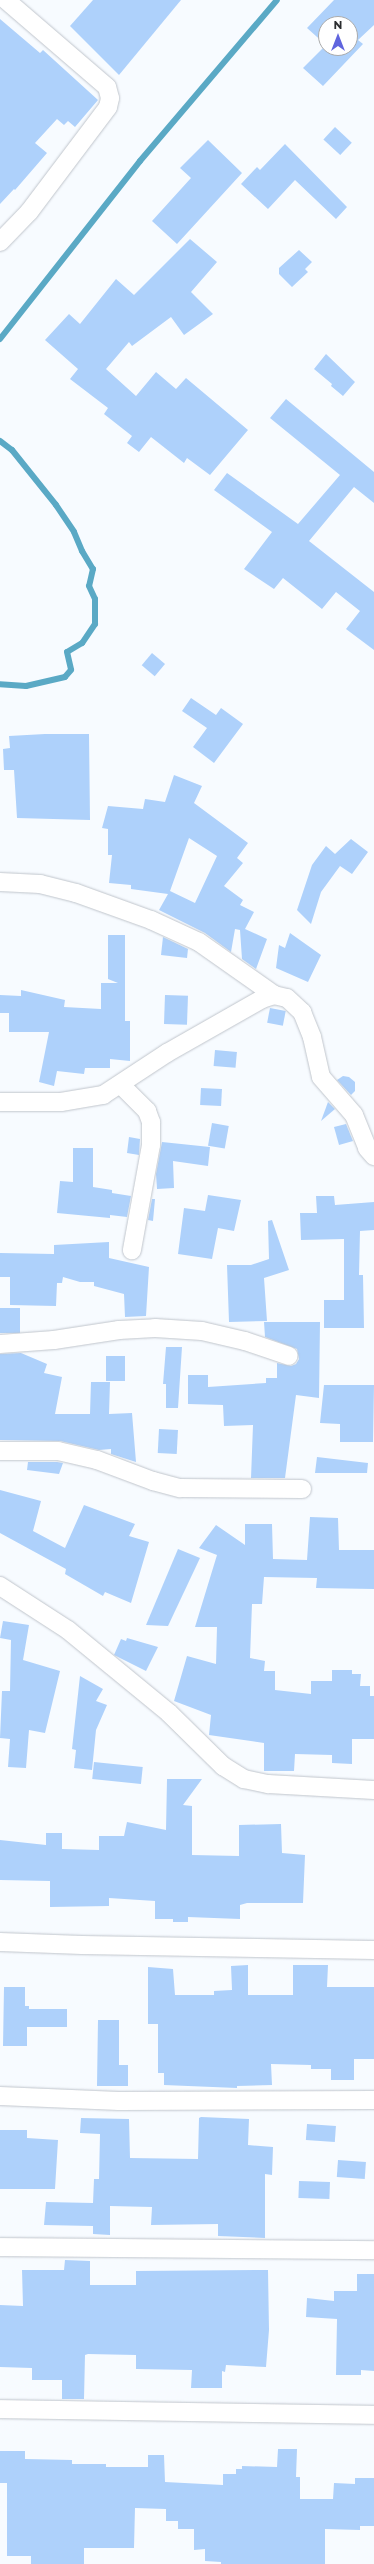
<!DOCTYPE html>
<html>
<head>
<meta charset="utf-8">
<style>
  body { margin:0 }
  #map { position:relative; width:374px; height:2564px; overflow:hidden; background:#f7fbff; font-family:Montserrat,sans-serif }
  div>[style] { position:absolute }
  .stream>* { height:6px; margin:-3px; padding:0 3px; transform-origin:3px; border-radius:3px; background:#5aa9c5 }
  .building>* { inset:0; background:#aed1fb; transform-origin:0 0 }
  .roads { filter:drop-shadow(0 0 1px #c0c5cc) drop-shadow(0 0 1px #c0c5cc) }
  .minor>* { height:18px; margin:-9px; padding:0 9px; transform-origin:9px; border-radius:9px; background:#fff }
  span { translate:-50% -50%; white-space:nowrap; text-align:center; line-height:1.15; -webkit-text-stroke:3px #fff; paint-order:stroke }
  .north { position:absolute; left:318px; top:16px; width:40px; height:40px; box-sizing:border-box; background:#fff; border:1px solid #aaabac; border-radius:50%; rotate:0deg; font-size:11px; font-weight:700; line-height:16px; text-align:center; color:#2b2d2f }
  .north::after { content:''; display:block; margin:auto; width:14px; height:18px; background:#6065de; clip-path:polygon(50% 0,100% 100%,50% 72%,0 100%) }
</style>
</head>
<body>
<div id="map">
  <div class="stream">
    <i style="left:0;top:339px;width:226px;rotate:-51.8deg"></i>
    <i style="left:140px;top:161px;width:211px;rotate:-49.6deg"></i>
    <i style="left:0;top:441px;width:15px;rotate:37deg"></i>
    <i style="left:12px;top:450px;width:70px;rotate:51.3deg"></i>
    <i style="left:56px;top:505px;width:32px;rotate:56deg"></i>
    <i style="left:74px;top:532px;width:21px;rotate:67deg"></i>
    <i style="left:82px;top:551px;width:21px;rotate:59deg"></i>
    <i style="left:93px;top:569px;width:17px;rotate:103deg"></i>
    <i style="left:89px;top:586px;width:14px;rotate:65deg"></i>
    <i style="left:95px;top:599px;width:25px;rotate:90deg"></i>
    <i style="left:95px;top:624px;width:23px;rotate:124deg"></i>
    <i style="left:82px;top:643px;width:17px;rotate:149deg"></i>
    <i style="left:67px;top:652px;width:18px;rotate:77deg"></i>
    <i style="left:71px;top:670px;width:9px;rotate:131deg"></i>
    <i style="left:65px;top:677px;width:40px;rotate:167deg"></i>
    <i style="left:26px;top:686px;width:26px;rotate:-176deg"></i>
  </div>
  <div class="building">
    <i style="clip-path:polygon(93px 0,181px 0,119px 75px,70px 26px)"></i>
    <i style="clip-path:polygon(evenodd,334px 0,374px 0,374px 25px,358px 40px,363px 44px,323px 86px,303px 68px,326px 45px,307px 28px,334px 0,326px 24px,350px 24px,350px 48px,326px 48px,326px 24px)"></i>
    <i style="clip-path:polygon(0 19px,40px 53px,43px 50px,98px 100px,75px 127px,68px 121px,64px 125px,57px 119px,35px 143px,47px 153px,15px 190px,14px 189px,0 204px)"></i>
    <i style="left:335px;top:127px;width:23px;height:17px;rotate:43deg"></i>
    <i style="clip-path:polygon(208px 140px,242px 173px,177px 244px,152px 221px,191px 178px,180px 168px)"></i>
    <i style="clip-path:polygon(285px 144px,347px 207px,336px 219px,295px 180px,268px 209px,241px 184px,257px 167px,260px 170px)"></i>
    <i style="clip-path:polygon(190px 239px,217px 262px,191px 292px,213px 314px,184px 335px,171px 317px,132px 346px,129px 342px,106px 369px,136px 396px,156px 372px,176px 389px,186px 378px,248px 430px,210px 475px,187px 458px,184px 463px,151px 437px,139px 452px,127px 443px,132px 436px,104px 414px,108px 408px,70px 379px,78px 369px,45px 340px,69px 314px,80px 324px,116px 279px,134px 295px)"></i>
    <i style="clip-path:polygon(299px 250px,312px 262px,305px 269px,308px 272px,292px 287px,279px 274px,279px 268px)"></i>
    <i style="clip-path:polygon(326px 354px,355px 382px,343px 396px,331px 386px,332px 384px,314px 369px)"></i>
    <i style="clip-path:polygon(286px 399px,374px 472px,374px 503px,354px 487px,309px 541px,374px 592px,374px 650px,346px 629px,360px 611px,336px 592px,322px 609px,283px 578px,274px 589px,244px 569px,272px 532px,214px 490px,227px 473px,298px 524px,340px 475px,270px 418px)"></i>
    <i style="left:152px;top:653px;width:17px;height:16px;rotate:40deg"></i>
    <i style="clip-path:polygon(191px 698px,216px 715px,221px 708px,243px 724px,214px 763px,193px 747px,207px 728px,182px 711px)"></i>
    <i style="clip-path:polygon(45px 734px,89px 734px,90px 820px,17px 818px,14px 770px,4px 770px,3px 749px,10px 748px,9px 736px)"></i>
    <i style="clip-path:polygon(evenodd,174px 775px,202px 786px,194px 803px,248px 843px,237px 858px,243px 863px,224px 886px,243px 900px,240px 905px,254px 912px,245px 929px,267px 939px,256px 969px,242px 959px,240px 930px,235px 929px,231px 952px,205px 933px,159px 910px,168px 894px,131px 889px,131px 885px,109px 883px,112px 855px,108px 855px,108px 829px,102px 828px,108px 806px,143px 809px,145px 799px,165px 802px,174px 775px,189px 838px,217px 856px,195px 903px,170px 891px,189px 838px)"></i>
    <i style="clip-path:polygon(351px 839px,368px 852px,352px 874px,340px 866px,321px 892px,311px 924px,297px 910px,312px 865px,326px 846px,335px 854px)"></i>
    <i style="clip-path:polygon(290px 933px,321px 955px,308px 982px,276px 968px,279px 945px,285px 948px)"></i>
    <i style="clip-path:polygon(108px 935px,125px 935px,125px 1021px,130px 1021px,130px 1061px,110px 1059px,110px 1068px,85px 1068px,84px 1074px,57px 1071px,54px 1086px,39px 1082px,49px 1032px,9px 1032px,9px 1013px,0 1013px,0 995px,21px 996px,21px 990px,65px 1000px,64px 1007px,101px 1009px,101px 983px,118px 983px,108px 979px)"></i>
    <i style="clip-path:polygon(163px 937px,188px 949px,187px 958px,161px 955px)"></i>
    <i style="left:165px;top:995px;width:23px;height:29px;rotate:2deg"></i>
    <i style="left:270px;top:1008px;width:16px;height:15px;rotate:11deg"></i>
    <i style="left:215px;top:1050px;width:22px;height:16px;rotate:5deg"></i>
    <i style="clip-path:polygon(343px 1076px,349px 1077px,355px 1082px,355px 1091px,351px 1095px,337px 1080px)"></i>
    <i style="left:201px;top:1088px;width:21px;height:17px;rotate:3deg"></i>
    <i style="clip-path:polygon(328px 1102px,335px 1109px,321px 1121px)"></i>
    <i style="left:212px;top:1123px;width:17px;height:23px;rotate:10deg"></i>
    <i style="clip-path:polygon(346px 1124px,353px 1141px,339px 1145px,334px 1127px)"></i>
    <i style="clip-path:polygon(129px 1137px,140px 1139px,139px 1155px,127px 1153px)"></i>
    <i style="clip-path:polygon(162px 1142px,210px 1147px,208px 1166px,173px 1161px,174px 1188px,157px 1189px,156px 1174px)"></i>
    <i style="clip-path:polygon(73px 1148px,93px 1148px,93px 1187px,112px 1190px,112px 1193px,131px 1196px,127px 1217px,110px 1215px,110px 1218px,57px 1213px,60px 1181px,73px 1182px)"></i>
    <i style="clip-path:polygon(208px 1195px,241px 1200px,234px 1231px,218px 1228px,212px 1259px,178px 1254px,184px 1208px,205px 1211px)"></i>
    <i style="clip-path:polygon(316px 1196px,334px 1196px,335px 1205px,374px 1202px,374px 1230px,360px 1231px,359px 1275px,363px 1275px,364px 1328px,324px 1328px,324px 1300px,344px 1300px,344px 1239px,301px 1240px,300px 1213px,317px 1213px)"></i>
    <i style="clip-path:polygon(152px 1199px,155px 1199px,153px 1221px,148px 1220px)"></i>
    <i style="clip-path:polygon(272px 1220px,289px 1270px,264px 1278px,267px 1321px,229px 1322px,227px 1265px,251px 1265px,269px 1259px,268px 1221px)"></i>
    <i style="clip-path:polygon(109px 1242px,109px 1258px,149px 1267px,146px 1316px,125px 1317px,124px 1294px,94px 1286px,94px 1282px,80px 1282px,63px 1277px,62px 1283px,57px 1283px,56px 1306px,10px 1305px,10px 1277px,0 1277px,0 1253px,54px 1254px,54px 1245px)"></i>
    <i style="left:0;top:1308px;width:20px;height:25px"></i>
    <i style="clip-path:polygon(264px 1322px,320px 1322px,319px 1398px,296px 1395px,285px 1478px,251px 1478px,253px 1425px,224px 1426px,223px 1405px,188px 1404px,188px 1375px,208px 1375px,208px 1387px,266px 1383px,266px 1378px,277px 1378px,277px 1363px,291px 1366px,296px 1364px,299px 1359px,297px 1349px,265px 1337px)"></i>
    <i style="clip-path:polygon(166px 1347px,182px 1347px,178px 1408px,166px 1408px,166px 1384px,163px 1384px)"></i>
    <i style="clip-path:polygon(21px 1353px,47px 1364px,44px 1373px,62px 1377px,55px 1414px,90px 1414px,91px 1382px,110px 1382px,109px 1414px,132px 1413px,136px 1462px,111px 1454px,111px 1449px,99px 1450px,60px 1441px,0 1440px,0 1354px)"></i>
    <i style="left:106px;top:1356px;width:19px;height:25px"></i>
    <i style="clip-path:polygon(324px 1385px,374px 1385px,373px 1442px,340px 1442px,340px 1424px,320px 1423px)"></i>
    <i style="left:159px;top:1429px;width:19px;height:24px;rotate:3deg"></i>
    <i style="clip-path:polygon(317px 1457px,368px 1463px,367px 1473px,315px 1473px)"></i>
    <i style="clip-path:polygon(28px 1462px,57px 1462px,63px 1463px,59px 1474px,27px 1470px)"></i>
    <i style="clip-path:polygon(0 1490px,41px 1501px,33px 1531px,65px 1548px,84px 1505px,135px 1524px,129px 1536px,149px 1542px,131px 1603px,105px 1592px,103px 1596px,65px 1574px,66px 1569px,0 1533px)"></i>
    <i style="clip-path:polygon(310px 1517px,338px 1518px,339px 1550px,374px 1550px,374px 1589px,316px 1588px,317px 1578px,264px 1577px,262px 1604px,252px 1604px,250px 1658px,265px 1661px,264px 1671px,275px 1671px,275px 1690px,311px 1694px,311px 1681px,332px 1681px,332px 1670px,352px 1670px,352px 1674px,361px 1674px,360px 1686px,370px 1686px,370px 1696px,374px 1696px,374px 1739px,352px 1739px,352px 1764px,332px 1763px,332px 1755px,295px 1754px,294px 1771px,264px 1771px,264px 1743px,209px 1735px,211px 1715px,174px 1701px,187px 1656px,216px 1664px,217px 1627px,195px 1627px,217px 1555px,199px 1548px,216px 1525px,245px 1545px,245px 1524px,272px 1524px,273px 1559px,307px 1560px)"></i>
    <i style="clip-path:polygon(178px 1549px,200px 1558px,168px 1626px,146px 1625px)"></i>
    <i style="clip-path:polygon(3px 1621px,29px 1625px,23px 1660px,60px 1671px,45px 1733px,29px 1730px,26px 1768px,8px 1767px,10px 1739px,0 1738px,2px 1691px,10px 1691px,11px 1640px,0 1638px)"></i>
    <i style="clip-path:polygon(127px 1638px,158px 1647px,146px 1671px,114px 1655px,121px 1639px,126px 1641px)"></i>
    <i style="clip-path:polygon(80px 1676px,103px 1689px,96px 1701px,107px 1705px,96px 1730px,92px 1770px,74px 1768px,76px 1750px,72px 1749px)"></i>
    <i style="left:94px;top:1762px;width:49px;height:17px;rotate:6deg"></i>
    <i style="clip-path:polygon(167px 1779px,202px 1779px,183px 1805px,192px 1806px,192px 1855px,239px 1856px,239px 1825px,281px 1824px,282px 1853px,305px 1855px,303px 1903px,247px 1903px,240px 1905px,240px 1919px,188px 1917px,188px 1922px,173px 1922px,173px 1919px,155px 1919px,155px 1901px,109px 1898px,109px 1906px,50px 1907px,50px 1881px,0 1880px,0 1840px,46px 1845px,46px 1833px,62px 1833px,62px 1849px,99px 1850px,99px 1836px,124px 1836px,127px 1822px,166px 1830px)"></i>
    <i style="clip-path:polygon(248px 1965px,248px 1995px,293px 1995px,293px 1965px,328px 1965px,327px 1987px,374px 1987px,374px 2059px,354px 2059px,354px 2080px,331px 2080px,331px 2069px,311px 2069px,311px 2065px,271px 2064px,272px 2085px,237px 2086px,237px 2088px,164px 2085px,164px 2073px,158px 2073px,158px 2024px,148px 2024px,148px 1967px,173px 1969px,175px 1995px,214px 1995px,214px 1991px,232px 1990px,231px 1966px)"></i>
    <i style="clip-path:polygon(4px 1987px,25px 1987px,25px 2006px,29px 2006px,29px 2009px,67px 2009px,67px 2027px,27px 2027px,27px 2046px,3px 2046px)"></i>
    <i style="clip-path:polygon(98px 2020px,119px 2020px,119px 2065px,128px 2065px,128px 2086px,97px 2086px)"></i>
    <i style="clip-path:polygon(201px 2117px,249px 2119px,248px 2145px,273px 2147px,272px 2175px,265px 2174px,265px 2238px,218px 2236px,218px 2224px,151px 2225px,152px 2207px,110px 2206px,110px 2235px,93px 2234px,93px 2226px,44px 2225px,46px 2202px,93px 2203px,94px 2179px,99px 2179px,100px 2134px,80px 2133px,81px 2118px,129px 2119px,130px 2158px,198px 2159px,199px 2118px)"></i>
    <i style="left:307px;top:2124px;width:29px;height:16px;rotate:4deg"></i>
    <i style="clip-path:polygon(0 2130px,27px 2130px,27px 2138px,58px 2140px,55px 2189px,0 2189px)"></i>
    <i style="left:338px;top:2160px;width:28px;height:17px;rotate:4deg"></i>
    <i style="left:299px;top:2181px;width:31px;height:17px;rotate:2deg"></i>
    <i style="clip-path:polygon(65px 2260px,90px 2261px,90px 2285px,136px 2285px,136px 2271px,268px 2270px,269px 2330px,266px 2367px,226px 2365px,225px 2372px,222px 2371px,222px 2388px,191px 2388px,192px 2370px,136px 2369px,136px 2355px,88px 2354px,85px 2355px,84px 2399px,62px 2399px,62px 2380px,32px 2380px,32px 2368px,0 2367px,0 2305px,23px 2306px,22px 2270px,64px 2270px)"></i>
    <i style="clip-path:polygon(357px 2274px,374px 2274px,374px 2371px,361px 2370px,361px 2375px,336px 2375px,337px 2319px,306px 2317px,307px 2298px,334px 2301px,334px 2291px,357px 2291px)"></i>
    <i style="clip-path:polygon(278px 2449px,297px 2449px,296px 2477px,300px 2477px,300px 2499px,333px 2499px,334px 2483px,355px 2484px,355px 2478px,374px 2478px,374px 2526px,360px 2526px,360px 2530px,325px 2529px,325px 2564px,221px 2564px,221px 2562px,205px 2561px,205px 2549px,194px 2550px,194px 2529px,178px 2529px,178px 2521px,166px 2521px,166px 2509px,135px 2508px,134px 2548px,84px 2548px,84px 2564px,31px 2564px,31px 2556px,7px 2556px,7px 2483px,0 2483px,0 2451px,25px 2451px,25px 2459px,72px 2460px,72px 2464px,106px 2464px,106px 2467px,148px 2467px,148px 2455px,164px 2455px,165px 2482px,223px 2485px,223px 2474px,236px 2474px,236px 2469px,242px 2469px,242px 2466px,277px 2467px)"></i>
  </div>
  <div class="roads">
    <div class="minor">
      <i style="left:0;top:242px;width:42px;rotate:-46deg"></i>
      <i style="left:29px;top:212px;width:131px;rotate:-53deg"></i>
      <i style="left:108px;top:107px;width:9px;rotate:-77deg"></i>
      <i style="left:110px;top:98px;width:11px;rotate:-105deg"></i>
      <i style="left:107px;top:87px;width:133px;rotate:-139.3deg"></i>
      <i style="left:0;top:882px;width:40px;rotate:2.9deg"></i>
      <i style="left:40px;top:884px;width:37px;rotate:14deg"></i>
      <i style="left:76px;top:893px;width:80px;rotate:19.8deg"></i>
      <i style="left:151px;top:920px;width:53px;rotate:24.6deg"></i>
      <i style="left:199px;top:942px;width:92px;rotate:35.2deg"></i>
      <i style="left:121px;top:1085px;width:37px;rotate:45deg"></i>
      <i style="left:147px;top:1111px;width:12px;rotate:70deg"></i>
      <i style="left:151px;top:1122px;width:23px;rotate:90deg"></i>
      <i style="left:151px;top:1145px;width:107px;rotate:100.3deg"></i>
      <i style="left:0;top:1102px;width:61px"></i>
      <i style="left:61px;top:1102px;width:43px;rotate:-9.5deg"></i>
      <i style="left:103px;top:1095px;width:77px;rotate:-33.3deg"></i>
      <i style="left:167px;top:1053px;width:109px;rotate:-29.6deg"></i>
      <i style="left:262px;top:999px;width:13px;rotate:-18deg"></i>
      <i style="left:274px;top:995px;width:13px;rotate:13deg"></i>
      <i style="left:287px;top:998px;width:21px;rotate:43deg"></i>
      <i style="left:302px;top:1012px;width:27px;rotate:68deg"></i>
      <i style="left:312px;top:1037px;width:41px;rotate:77.3deg"></i>
      <i style="left:321px;top:1077px;width:50px;rotate:49deg"></i>
      <i style="left:354px;top:1115px;width:35px;rotate:68deg"></i>
      <i style="left:367px;top:1148px;width:11px;rotate:49deg"></i>
      <i style="left:0;top:1344px;width:54px;rotate:-4.2deg"></i>
      <i style="left:54px;top:1340px;width:66px;rotate:-8.7deg"></i>
      <i style="left:119px;top:1330px;width:36px;rotate:-3deg"></i>
      <i style="left:155px;top:1328px;width:47px;rotate:3.7deg"></i>
      <i style="left:202px;top:1331px;width:44px;rotate:13.1deg"></i>
      <i style="left:245px;top:1341px;width:46px;rotate:18.8deg"></i>
      <i style="left:0;top:1451px;width:58px"></i>
      <i style="left:58px;top:1451px;width:40px;rotate:13deg"></i>
      <i style="left:97px;top:1460px;width:60px;rotate:20.6deg"></i>
      <i style="left:153px;top:1481px;width:28px;rotate:15deg"></i>
      <i style="left:180px;top:1488px;width:122px;rotate:0.5deg"></i>
      <i style="left:0;top:1586px;width:81px;rotate:32.9deg"></i>
      <i style="left:68px;top:1630px;width:131px;rotate:39.4deg"></i>
      <i style="left:169px;top:1713px;width:76px;rotate:44.5deg"></i>
      <i style="left:223px;top:1766px;width:25px;rotate:32deg"></i>
      <i style="left:244px;top:1779px;width:25px;rotate:12deg"></i>
      <i style="left:268px;top:1784px;width:106px;rotate:3.2deg"></i>
      <i style="left:0;top:1942px;width:82px;rotate:2.1deg"></i>
      <i style="left:82px;top:1945px;width:292px;rotate:1deg"></i>
      <i style="left:0;top:2096px;width:119px;rotate:2.4deg"></i>
      <i style="left:119px;top:2101px;width:255px;rotate:-0.2deg"></i>
      <i style="left:0;top:2247px;width:374px;rotate:0.5deg"></i>
      <i style="left:0;top:2409px;width:374px;rotate:0.9deg"></i>
    </div>
  </div>
  <div class="north">N</div>
</div>
</body>
</html>
